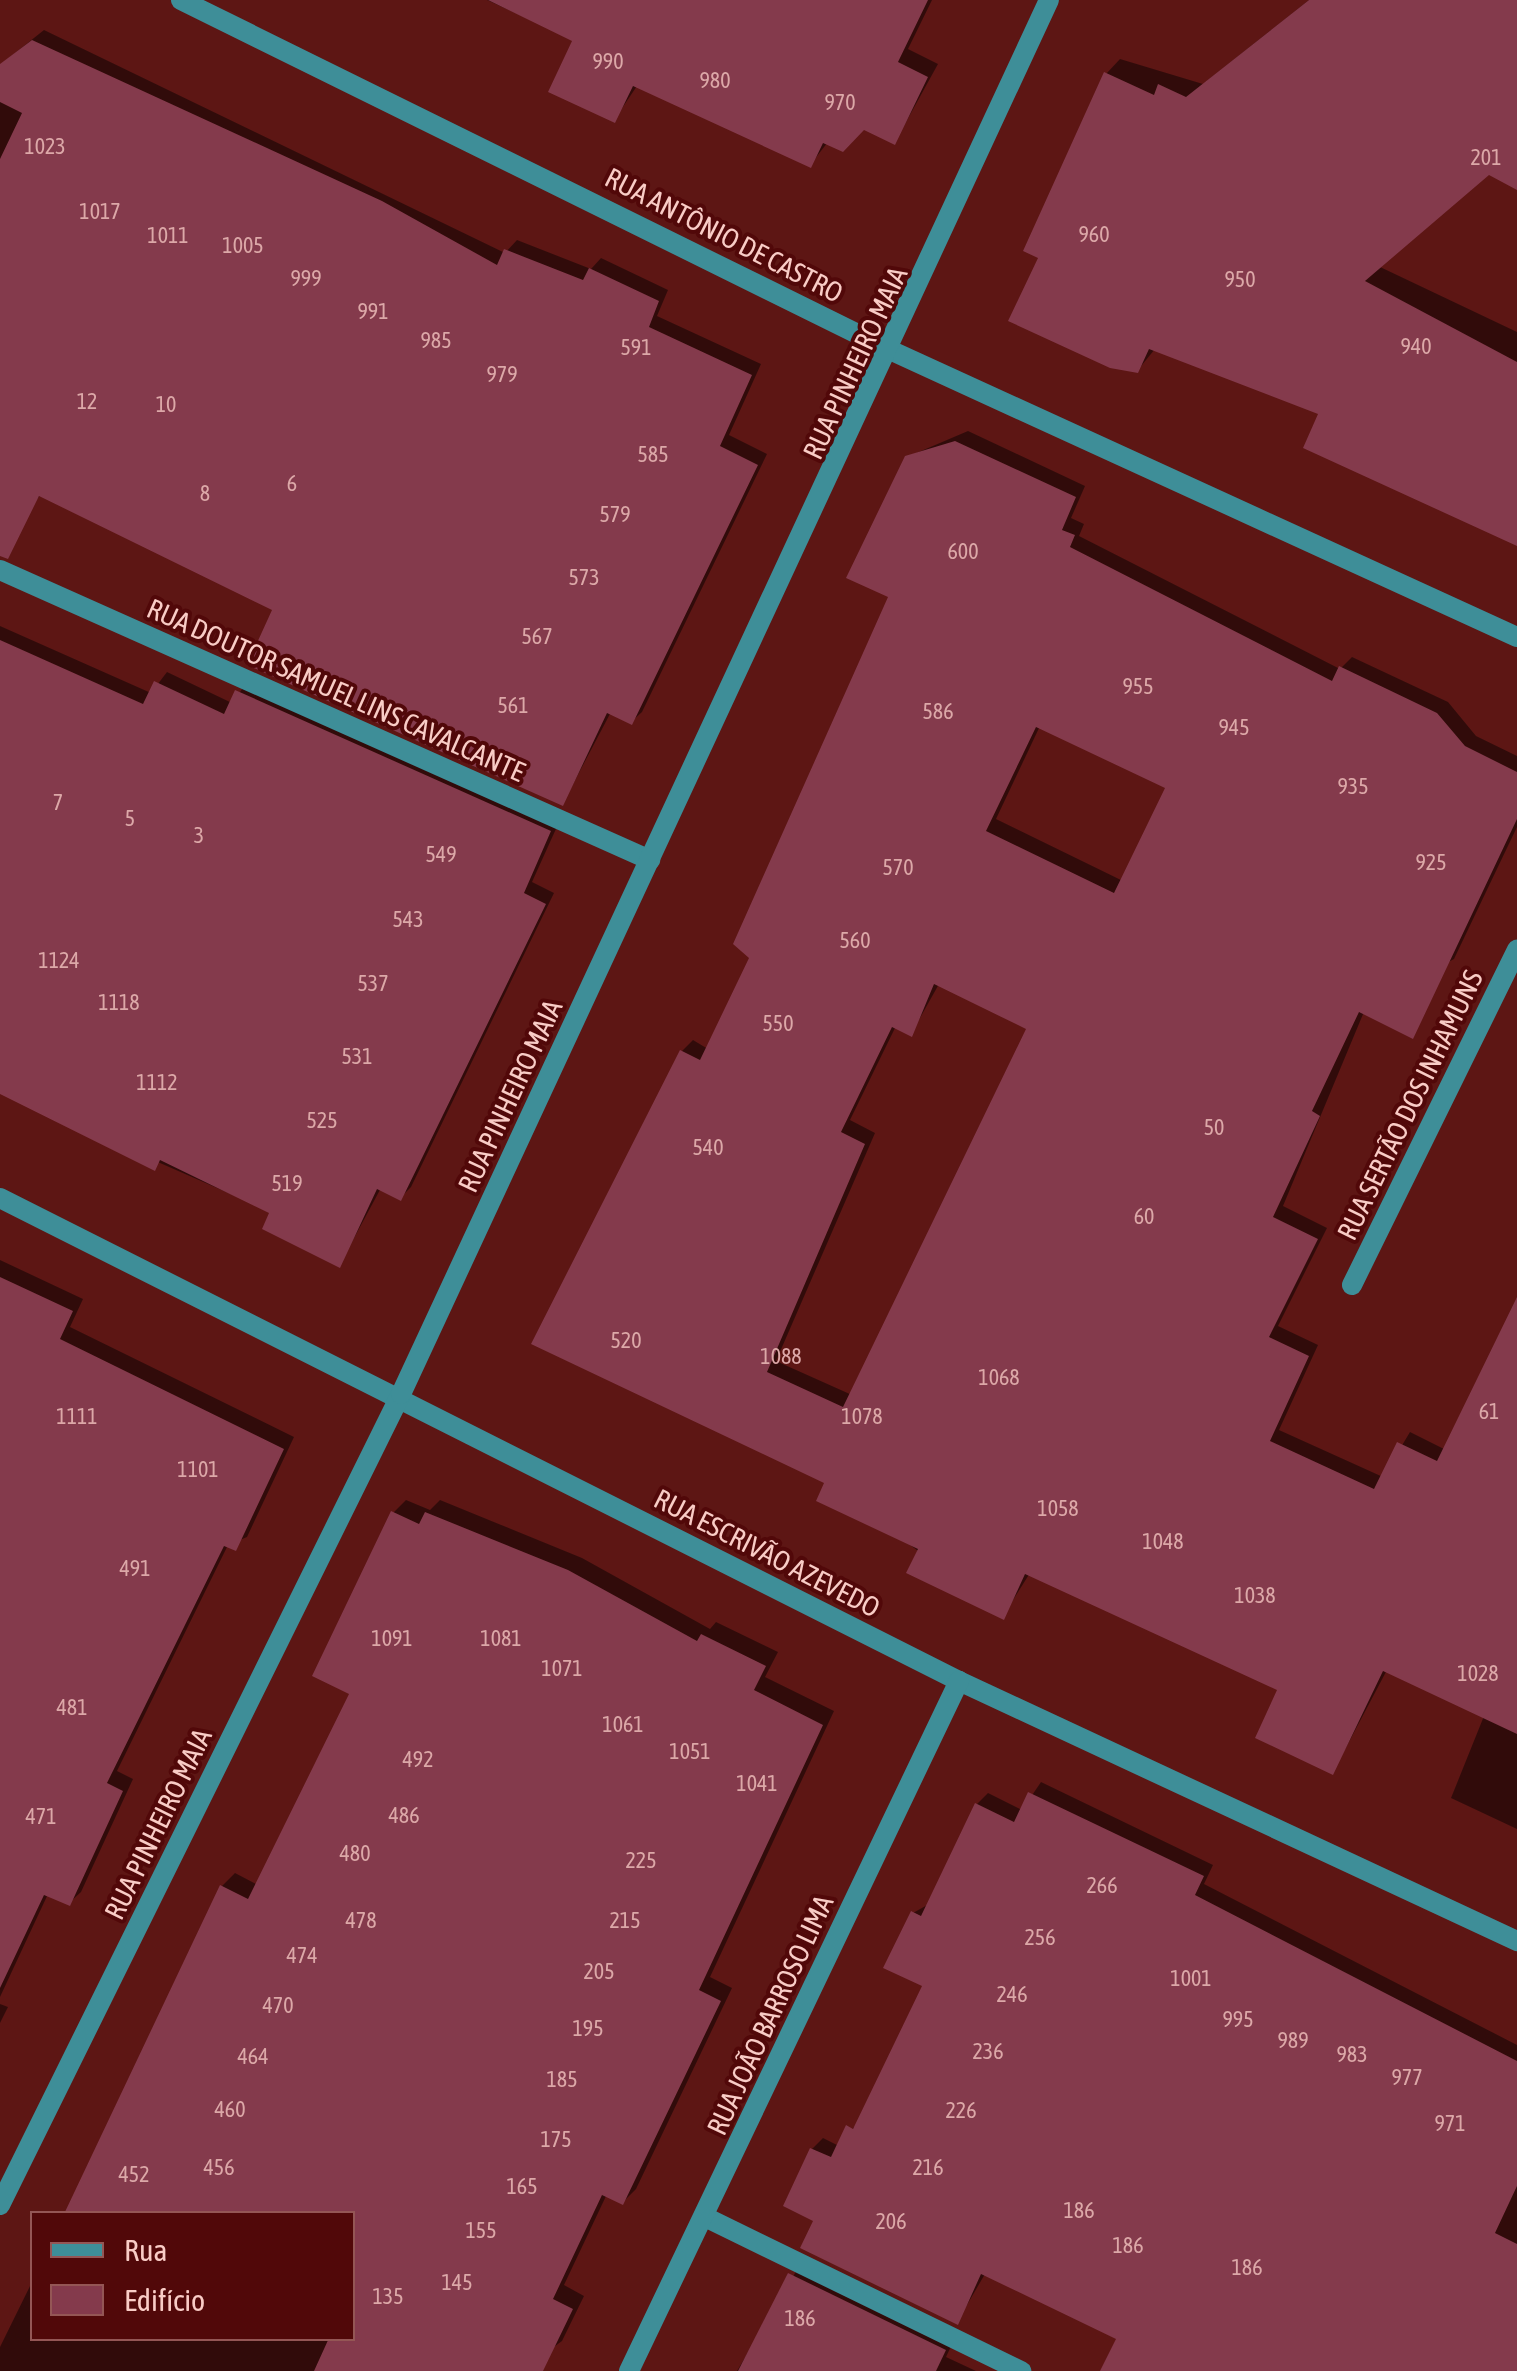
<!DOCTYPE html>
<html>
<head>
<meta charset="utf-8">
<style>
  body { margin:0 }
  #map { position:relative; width:1517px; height:2371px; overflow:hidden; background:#5d1614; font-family:"Asap Condensed",sans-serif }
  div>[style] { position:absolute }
  .shadow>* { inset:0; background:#0007 }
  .building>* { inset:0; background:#843a4c }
  .lane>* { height:20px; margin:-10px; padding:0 10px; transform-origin:10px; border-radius:10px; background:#3e8e98 }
  .street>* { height:20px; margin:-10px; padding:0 10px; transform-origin:10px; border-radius:10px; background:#3e8e98 }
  span { translate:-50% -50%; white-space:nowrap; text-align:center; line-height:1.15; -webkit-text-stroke:8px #510809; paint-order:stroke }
  .number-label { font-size:22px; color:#dca8a8 }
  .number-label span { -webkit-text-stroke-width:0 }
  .street-label { font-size:28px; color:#f9ccc6 }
  .legend { position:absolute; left:30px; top:2211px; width:325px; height:130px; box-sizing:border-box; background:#510809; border:2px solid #945655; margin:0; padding:12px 18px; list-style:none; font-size:30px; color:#f9ccc6 }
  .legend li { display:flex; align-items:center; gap:20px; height:50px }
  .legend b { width:50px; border:2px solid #945655 }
</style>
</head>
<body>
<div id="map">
  <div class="shadow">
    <i style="clip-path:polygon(487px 0,932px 0,908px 49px,938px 64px,895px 142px,864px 127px,828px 142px,810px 165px,637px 86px,614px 120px,575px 40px)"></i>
    <i style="clip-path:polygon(1309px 0,1517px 0,1517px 187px,1489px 172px,1378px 266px,1517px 332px,1517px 543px,1321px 413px,1155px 349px,1137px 371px,1041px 256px,1106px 74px,1120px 59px,1203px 84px)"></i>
    <i style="clip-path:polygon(44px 30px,505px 253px,517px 240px,591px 269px,601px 258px,668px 290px,657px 316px,761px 364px,729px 435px,767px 454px,642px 712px,631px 722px,611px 712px,563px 803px,276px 609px,41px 494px,0 547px,0 65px)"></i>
    <i style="clip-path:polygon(evenodd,968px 431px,1085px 486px,1071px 518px,1084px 524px,1079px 536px,1340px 669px,1352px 657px,1448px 702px,1476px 736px,1517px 756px,1517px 827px,1454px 959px,1366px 1007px,1283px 1206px,1327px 1228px,1278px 1326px,1318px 1345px,1279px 1430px,1383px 1477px,1410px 1432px,1446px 1450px,1517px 1302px,1517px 1829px,1451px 1798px,1484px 1716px,1387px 1670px,1333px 1772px,1281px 1689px,1030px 1573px,1003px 1616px,828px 1482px,535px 1343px,682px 1051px,693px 1040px,708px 1049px,752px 957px,891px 596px,907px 457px,968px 431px,1040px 726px,1168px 786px,1123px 881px,996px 819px,1040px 726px,968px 431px,939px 984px,1030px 1028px,852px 1395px,776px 1361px,875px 1133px,850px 1120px,896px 1026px,911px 1034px,939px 984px)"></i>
    <i style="clip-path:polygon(0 626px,151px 693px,167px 672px,232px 703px,248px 681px,560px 820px,532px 882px,554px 893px,411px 1187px,400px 1198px,381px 1188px,340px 1264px,272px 1212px,0 1093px)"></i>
    <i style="clip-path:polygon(0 1260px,83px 1299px,70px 1327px,294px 1437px,247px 1537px,228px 1545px,117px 1771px,133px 1779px,81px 1892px,69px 1903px,48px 1894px,0 1997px)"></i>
    <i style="clip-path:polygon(406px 1500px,430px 1510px,440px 1500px,582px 1558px,710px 1629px,716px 1622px,778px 1652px,765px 1677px,834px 1711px,710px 1977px,732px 1988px,636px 2189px,623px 2202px,607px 2194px,564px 2285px,584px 2296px,562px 2341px,521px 2371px,0 2371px,0 2347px,32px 2282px,32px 2338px,352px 2338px,352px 2214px,222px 1886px,235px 1873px,258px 1885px,352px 1693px,393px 1513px)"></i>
    <i style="clip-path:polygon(1041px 1782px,1213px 1865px,1204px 1884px,1517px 2045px,1517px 2371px,1103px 2371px,1119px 2338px,985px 2274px,957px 2322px,817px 2220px,812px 2149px,823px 2138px,839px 2146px,862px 2117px,925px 1985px,913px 1913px,929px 1904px,977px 1804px,988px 1793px,1022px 1810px)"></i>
    <i style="clip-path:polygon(0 2004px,8px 2007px,0 2023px)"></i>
    <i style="clip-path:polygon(801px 2263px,955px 2338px,946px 2357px,976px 2371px,737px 2371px)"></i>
  </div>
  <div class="building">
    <i style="clip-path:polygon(488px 0,928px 0,898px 62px,928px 77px,895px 145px,864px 130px,843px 152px,823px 143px,811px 168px,633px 86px,615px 123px,548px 92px,572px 41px)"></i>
    <i style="clip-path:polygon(1309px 0,1517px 0,1517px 190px,1489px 175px,1365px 281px,1517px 362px,1517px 546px,1303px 448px,1318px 414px,1149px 349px,1138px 373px,1110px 368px,1008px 321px,1038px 258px,1023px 251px,1104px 72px,1154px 95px,1158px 84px,1186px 97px)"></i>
    <i style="clip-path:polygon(32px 40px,382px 201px,497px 265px,504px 249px,583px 280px,589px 268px,659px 301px,649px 327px,752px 375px,720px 446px,758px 465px,632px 725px,607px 713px,563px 806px,247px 665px,272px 610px,39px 496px,8px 559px,0 556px,0 159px,22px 113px,0 102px,0 64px)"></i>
    <i style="clip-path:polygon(evenodd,955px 441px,1076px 497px,1062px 530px,1075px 535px,1070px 547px,1332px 681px,1339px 666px,1437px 713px,1465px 746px,1517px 772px,1517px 819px,1413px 1039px,1359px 1012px,1312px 1111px,1320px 1116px,1273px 1217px,1318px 1239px,1269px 1337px,1309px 1356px,1270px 1441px,1374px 1489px,1397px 1442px,1437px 1461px,1517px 1297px,1517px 1734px,1383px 1671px,1333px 1775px,1255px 1738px,1277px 1690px,1025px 1574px,1004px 1620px,906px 1573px,918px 1549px,816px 1501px,824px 1483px,531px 1344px,680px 1050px,700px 1060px,749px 958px,733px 944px,888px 597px,846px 578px,905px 456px,955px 441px,1036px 727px,1165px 788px,1114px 893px,986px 831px,1036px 727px,955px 441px,934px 984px,1026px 1029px,843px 1407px,767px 1372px,865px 1144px,841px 1132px,892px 1027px,912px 1037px,934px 984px)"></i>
    <i style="clip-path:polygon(0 640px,143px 704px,154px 681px,224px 714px,235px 690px,551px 831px,524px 893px,546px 904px,401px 1201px,377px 1189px,340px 1268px,262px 1229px,269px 1213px,160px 1160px,155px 1171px,0 1094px)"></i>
    <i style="clip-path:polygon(0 1277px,73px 1311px,60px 1339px,284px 1449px,236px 1551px,224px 1546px,107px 1783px,123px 1791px,70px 1906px,44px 1895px,0 1988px)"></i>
    <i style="clip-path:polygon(391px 1511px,419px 1524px,425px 1512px,568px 1570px,697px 1641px,701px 1634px,766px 1666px,754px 1690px,823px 1725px,699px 1990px,721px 2001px,623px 2205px,602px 2195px,553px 2299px,573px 2309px,543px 2371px,314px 2371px,329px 2338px,352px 2338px,352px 2214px,64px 2214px,220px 1885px,248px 1899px,349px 1694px,312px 1676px)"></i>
    <i style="clip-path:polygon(1028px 1792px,1204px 1876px,1195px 1895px,1517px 2061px,1517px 2186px,1495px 2233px,1517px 2244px,1517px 2371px,1100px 2371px,1116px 2339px,981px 2274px,958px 2325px,800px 2248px,813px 2221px,783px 2206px,810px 2148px,831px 2157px,846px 2125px,853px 2129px,922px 1986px,883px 1968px,911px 1911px,921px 1916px,975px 1803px,1014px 1822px)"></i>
    <i style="clip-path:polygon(788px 2273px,946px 2350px,936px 2371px,738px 2371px)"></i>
  </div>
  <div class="lane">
    <i style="left:0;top:570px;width:712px;rotate:24.04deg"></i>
    <i style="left:1352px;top:1285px;width:374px;rotate:-63.8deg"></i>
  </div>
  <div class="street">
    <i style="left:181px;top:0;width:793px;rotate:26.27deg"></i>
    <i style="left:892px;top:351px;width:687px;rotate:24.59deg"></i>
    <i style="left:0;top:1198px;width:1074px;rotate:26.73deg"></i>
    <i style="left:959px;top:1681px;width:616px;rotate:24.98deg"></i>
    <i style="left:0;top:2205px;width:905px;rotate:-63.69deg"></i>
    <i style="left:401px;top:1394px;width:1537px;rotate:-65.07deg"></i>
    <i style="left:705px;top:2217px;width:352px;rotate:26deg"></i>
    <i style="left:629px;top:2371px;width:765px;rotate:-64.44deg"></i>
  </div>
  <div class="number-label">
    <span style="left:608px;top:62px">990</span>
    <span style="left:715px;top:81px">980</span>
    <span style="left:840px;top:103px">970</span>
    <span style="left:45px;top:147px">1023</span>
    <span style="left:1486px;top:158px">201</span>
    <span style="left:100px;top:212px">1017</span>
    <span style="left:1094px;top:235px">960</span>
    <span style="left:168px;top:236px">1011</span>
    <span style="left:243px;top:246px">1005</span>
    <span style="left:306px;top:279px">999</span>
    <span style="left:1240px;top:280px">950</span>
    <span style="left:373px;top:312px">991</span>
    <span style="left:436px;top:341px">985</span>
    <span style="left:1416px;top:347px">940</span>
    <span style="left:636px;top:348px">591</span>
    <span style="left:502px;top:375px">979</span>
    <span style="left:87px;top:402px">12</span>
    <span style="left:166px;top:405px">10</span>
    <span style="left:653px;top:455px">585</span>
    <span style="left:292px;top:484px">6</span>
    <span style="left:205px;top:494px">8</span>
    <span style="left:615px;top:515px">579</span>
    <span style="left:963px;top:552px">600</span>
    <span style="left:584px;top:578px">573</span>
    <span style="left:537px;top:637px">567</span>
    <span style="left:1138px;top:687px">955</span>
    <span style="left:513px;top:706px">561</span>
    <span style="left:938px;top:712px">586</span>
    <span style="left:1234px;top:728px">945</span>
    <span style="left:1353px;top:787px">935</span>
    <span style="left:58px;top:803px">7</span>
    <span style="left:130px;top:819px">5</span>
    <span style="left:199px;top:836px">3</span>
    <span style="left:441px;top:855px">549</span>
    <span style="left:1431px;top:863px">925</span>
    <span style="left:898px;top:868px">570</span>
    <span style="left:408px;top:920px">543</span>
    <span style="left:855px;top:941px">560</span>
    <span style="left:59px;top:961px">1124</span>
    <span style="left:373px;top:984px">537</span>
    <span style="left:119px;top:1003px">1118</span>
    <span style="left:778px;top:1024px">550</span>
    <span style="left:357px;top:1057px">531</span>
    <span style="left:157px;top:1083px">1112</span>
    <span style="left:322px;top:1121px">525</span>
    <span style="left:1214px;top:1128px">50</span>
    <span style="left:708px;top:1148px">540</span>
    <span style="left:287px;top:1184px">519</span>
    <span style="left:1144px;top:1217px">60</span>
    <span style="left:626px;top:1341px">520</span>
    <span style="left:781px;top:1357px">1088</span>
    <span style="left:999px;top:1378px">1068</span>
    <span style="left:1489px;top:1412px">61</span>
    <span style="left:77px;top:1417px">1111</span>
    <span style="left:862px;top:1417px">1078</span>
    <span style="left:198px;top:1470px">1101</span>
    <span style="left:1058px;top:1509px">1058</span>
    <span style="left:1163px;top:1542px">1048</span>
    <span style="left:135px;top:1569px">491</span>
    <span style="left:1255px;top:1596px">1038</span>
    <span style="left:392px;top:1639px">1091</span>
    <span style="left:501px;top:1639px">1081</span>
    <span style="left:562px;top:1669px">1071</span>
    <span style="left:1478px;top:1674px">1028</span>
    <span style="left:72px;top:1708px">481</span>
    <span style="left:623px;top:1725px">1061</span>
    <span style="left:690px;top:1752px">1051</span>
    <span style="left:418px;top:1760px">492</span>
    <span style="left:757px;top:1784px">1041</span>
    <span style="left:404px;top:1816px">486</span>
    <span style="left:41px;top:1817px">471</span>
    <span style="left:355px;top:1854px">480</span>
    <span style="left:641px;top:1861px">225</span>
    <span style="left:1102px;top:1886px">266</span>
    <span style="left:361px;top:1921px">478</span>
    <span style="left:625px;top:1921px">215</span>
    <span style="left:1040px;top:1938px">256</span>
    <span style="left:302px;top:1956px">474</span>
    <span style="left:599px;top:1972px">205</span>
    <span style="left:1191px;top:1979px">1001</span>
    <span style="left:1012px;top:1995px">246</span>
    <span style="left:278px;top:2006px">470</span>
    <span style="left:1238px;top:2020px">995</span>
    <span style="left:588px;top:2029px">195</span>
    <span style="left:1293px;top:2041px">989</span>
    <span style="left:988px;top:2052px">236</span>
    <span style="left:1352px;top:2055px">983</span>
    <span style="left:253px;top:2057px">464</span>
    <span style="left:1407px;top:2078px">977</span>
    <span style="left:562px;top:2080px">185</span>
    <span style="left:230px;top:2110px">460</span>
    <span style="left:961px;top:2111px">226</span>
    <span style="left:1450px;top:2124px">971</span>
    <span style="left:556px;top:2140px">175</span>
    <span style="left:219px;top:2168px">456</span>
    <span style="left:928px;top:2168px">216</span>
    <span style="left:134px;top:2175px">452</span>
    <span style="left:522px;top:2187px">165</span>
    <span style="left:1079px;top:2211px">186</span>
    <span style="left:891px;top:2222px">206</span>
    <span style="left:481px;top:2231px">155</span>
    <span style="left:1128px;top:2246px">186</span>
    <span style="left:1247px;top:2268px">186</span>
    <span style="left:457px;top:2283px">145</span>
    <span style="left:388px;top:2297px">135</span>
    <span style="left:800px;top:2319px">186</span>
  </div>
  <div class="street-label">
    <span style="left:724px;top:235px;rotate:27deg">RUA ANTÔNIO DE CASTRO</span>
    <span style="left:855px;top:363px;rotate:-65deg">RUA PINHEIRO MAIA</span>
    <span style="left:336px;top:690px;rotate:24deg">RUA DOUTOR SAMUEL LINS CAVALCANTE</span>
    <span style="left:510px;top:1096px;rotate:-65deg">RUA PINHEIRO MAIA</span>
    <span style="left:1410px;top:1105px;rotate:-64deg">RUA SERTÃO DOS INHAMUNS</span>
    <span style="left:767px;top:1553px;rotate:27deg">RUA ESCRIVÃO AZEVEDO</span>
    <span style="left:158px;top:1824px;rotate:-64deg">RUA PINHEIRO MAIA</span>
    <span style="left:770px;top:2015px;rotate:-65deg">RUA JOÃO BARROSO LIMA</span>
  </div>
  <ul class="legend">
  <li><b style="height:12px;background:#3e8e98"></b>Rua</li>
  <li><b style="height:28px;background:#843a4c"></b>Edifício</li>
  </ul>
</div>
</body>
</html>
